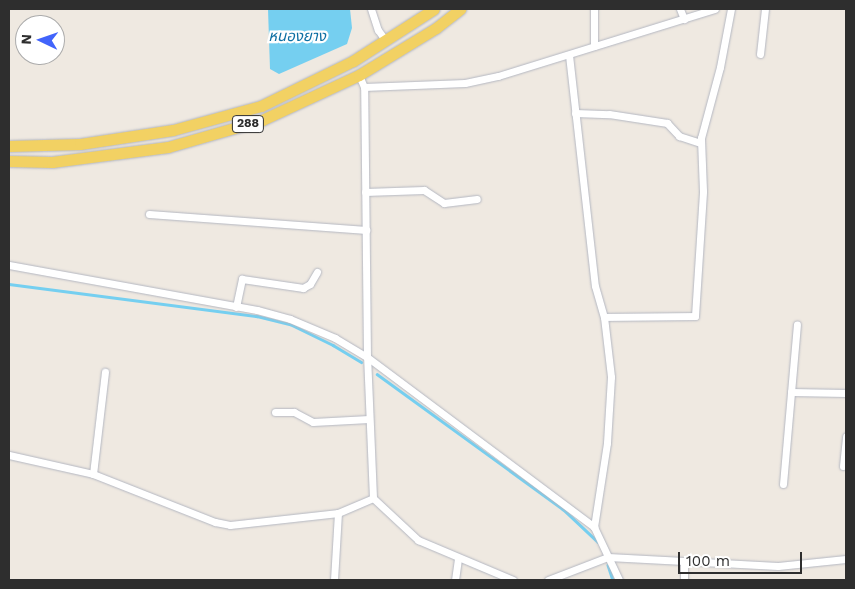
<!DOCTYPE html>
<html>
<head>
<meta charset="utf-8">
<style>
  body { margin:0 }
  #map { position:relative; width:855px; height:589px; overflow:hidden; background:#efe9e1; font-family:"Work Sans","Noto Sans Thai",sans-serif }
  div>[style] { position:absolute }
  .water>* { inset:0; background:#75cff0 }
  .stream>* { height:2.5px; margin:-1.25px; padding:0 1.25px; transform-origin:1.25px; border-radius:1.25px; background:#75cff0 }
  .roads { filter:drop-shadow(0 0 1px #b4b7c1) drop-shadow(0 0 1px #b4b7c1) }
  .minor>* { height:7px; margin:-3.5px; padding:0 3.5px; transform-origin:3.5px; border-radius:3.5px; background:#fff }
  .primary>* { height:11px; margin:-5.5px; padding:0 5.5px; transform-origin:5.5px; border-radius:5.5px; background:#f2d163 }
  span { translate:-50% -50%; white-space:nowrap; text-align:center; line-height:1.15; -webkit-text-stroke:4.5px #fff; paint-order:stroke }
  .shield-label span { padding:1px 4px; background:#fff; border:1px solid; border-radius:4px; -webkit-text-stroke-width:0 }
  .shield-label { font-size:12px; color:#2e2e2e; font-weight:700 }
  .water-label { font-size:15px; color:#0d6fa3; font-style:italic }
  .frame { position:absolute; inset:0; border:10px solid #2e2e2e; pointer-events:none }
  .north { position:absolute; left:15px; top:15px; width:50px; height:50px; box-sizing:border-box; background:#fff; border:1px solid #ababab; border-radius:50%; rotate:273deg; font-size:14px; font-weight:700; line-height:20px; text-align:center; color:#2e2e2e }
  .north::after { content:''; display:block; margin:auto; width:18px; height:22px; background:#4264fb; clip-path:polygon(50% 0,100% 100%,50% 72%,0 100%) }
  .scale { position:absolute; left:678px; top:552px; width:124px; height:22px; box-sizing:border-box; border:2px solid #2e2e2e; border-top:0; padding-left:6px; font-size:15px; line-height:18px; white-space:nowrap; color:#2e2e2e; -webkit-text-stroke:4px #fff; paint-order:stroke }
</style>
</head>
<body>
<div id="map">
  <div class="water">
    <i style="clip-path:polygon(268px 9px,350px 9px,352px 28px,347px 44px,279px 74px,270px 69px)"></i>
  </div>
  <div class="stream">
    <i style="left:9px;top:284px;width:250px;rotate:7.4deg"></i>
    <i style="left:257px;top:316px;width:34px;rotate:14deg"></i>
    <i style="left:290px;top:324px;width:48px;rotate:26deg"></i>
    <i style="left:333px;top:345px;width:33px;rotate:31deg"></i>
    <i style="left:377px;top:374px;width:230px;rotate:36deg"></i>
    <i style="left:563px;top:509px;width:48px;rotate:43.3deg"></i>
    <i style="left:608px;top:565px;width:16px;rotate:72deg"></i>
  </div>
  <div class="roads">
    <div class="minor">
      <i style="left:371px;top:9px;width:22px;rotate:72deg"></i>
      <i style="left:378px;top:30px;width:14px;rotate:54deg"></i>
      <i style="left:680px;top:9px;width:11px;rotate:68deg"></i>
      <i style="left:594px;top:46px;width:37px;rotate:-90deg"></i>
      <i style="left:760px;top:54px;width:45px;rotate:-83.7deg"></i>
      <i style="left:569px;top:55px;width:232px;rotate:83.6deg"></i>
      <i style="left:595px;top:286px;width:32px;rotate:74deg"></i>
      <i style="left:604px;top:317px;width:60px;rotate:83.3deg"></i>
      <i style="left:611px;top:377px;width:66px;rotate:93.5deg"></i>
      <i style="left:607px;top:443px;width:85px;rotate:98.8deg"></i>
      <i style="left:364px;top:87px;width:101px;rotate:-2.3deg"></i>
      <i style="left:465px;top:83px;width:34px;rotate:-12deg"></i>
      <i style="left:498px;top:76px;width:227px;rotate:-17.2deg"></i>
      <i style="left:575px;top:113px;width:34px;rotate:2deg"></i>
      <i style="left:609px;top:114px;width:59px;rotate:8.8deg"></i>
      <i style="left:667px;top:123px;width:18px;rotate:47deg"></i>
      <i style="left:679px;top:136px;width:23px;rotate:18deg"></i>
      <i style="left:365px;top:192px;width:59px;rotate:-1.9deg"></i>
      <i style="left:424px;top:190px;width:24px;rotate:33deg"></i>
      <i style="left:444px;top:203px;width:33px;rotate:-7deg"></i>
      <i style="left:149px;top:214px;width:218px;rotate:4.2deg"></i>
      <i style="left:9px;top:265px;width:252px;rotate:10.3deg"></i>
      <i style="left:257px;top:310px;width:34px;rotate:15deg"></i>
      <i style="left:290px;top:319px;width:49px;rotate:22.9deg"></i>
      <i style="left:335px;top:338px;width:37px;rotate:31deg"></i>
      <i style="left:367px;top:357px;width:284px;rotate:36.8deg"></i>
      <i style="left:594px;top:527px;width:59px;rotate:64.7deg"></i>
      <i style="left:236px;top:307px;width:29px;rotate:-78deg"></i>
      <i style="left:242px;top:279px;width:62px;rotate:8.4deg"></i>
      <i style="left:303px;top:288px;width:8px;rotate:-30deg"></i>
      <i style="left:310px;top:284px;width:14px;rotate:-60deg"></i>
      <i style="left:604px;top:317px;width:91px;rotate:-0.6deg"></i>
      <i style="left:695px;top:316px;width:125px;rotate:-86.3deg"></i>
      <i style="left:703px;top:191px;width:53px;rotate:-92.2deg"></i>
      <i style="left:701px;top:138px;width:73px;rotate:-75deg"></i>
      <i style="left:720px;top:67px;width:59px;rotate:-79.3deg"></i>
      <i style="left:791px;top:392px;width:55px;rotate:1deg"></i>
      <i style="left:275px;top:412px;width:19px"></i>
      <i style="left:294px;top:412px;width:21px;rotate:28deg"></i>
      <i style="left:313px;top:422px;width:56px;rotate:-3.1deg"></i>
      <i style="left:9px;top:455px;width:86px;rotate:12.7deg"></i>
      <i style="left:93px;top:474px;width:131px;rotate:21.5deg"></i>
      <i style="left:215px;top:522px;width:15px;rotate:11deg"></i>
      <i style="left:230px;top:525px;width:109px;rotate:-6.3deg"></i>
      <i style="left:843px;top:466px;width:30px;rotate:-84deg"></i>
      <i style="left:93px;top:474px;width:103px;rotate:-83.3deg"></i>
      <i style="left:783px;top:484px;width:160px;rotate:-85deg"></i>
      <i style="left:373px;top:498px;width:62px;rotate:43deg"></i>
      <i style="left:418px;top:540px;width:103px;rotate:22.8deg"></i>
      <i style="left:684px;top:561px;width:19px;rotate:90deg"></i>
      <i style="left:334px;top:580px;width:67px;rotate:-86.6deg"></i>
      <i style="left:338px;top:513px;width:38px;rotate:-23deg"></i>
      <i style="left:373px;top:498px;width:141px;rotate:-92.4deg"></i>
      <i style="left:367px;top:357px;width:270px;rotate:-90.6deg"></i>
      <i style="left:364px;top:87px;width:13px;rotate:-113deg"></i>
      <i style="left:455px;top:580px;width:21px;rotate:-82deg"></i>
      <i style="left:548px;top:580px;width:64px;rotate:-21deg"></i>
      <i style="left:608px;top:557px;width:170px;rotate:3deg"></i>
      <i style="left:778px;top:566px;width:68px;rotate:-5.9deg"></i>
    </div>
    <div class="primary">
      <i style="left:9px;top:146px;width:71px;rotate:-1.6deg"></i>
      <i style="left:80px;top:144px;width:94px;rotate:-8.6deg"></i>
      <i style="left:173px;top:130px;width:91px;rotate:-15.3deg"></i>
      <i style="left:261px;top:106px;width:102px;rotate:-26.1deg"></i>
      <i style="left:353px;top:61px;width:96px;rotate:-32.7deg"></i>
      <i style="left:9px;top:161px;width:43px;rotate:1.3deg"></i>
      <i style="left:52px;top:162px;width:117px;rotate:-7.4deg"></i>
      <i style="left:168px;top:147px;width:98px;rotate:-16deg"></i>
      <i style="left:262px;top:120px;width:107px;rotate:-24.9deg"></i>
      <i style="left:359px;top:75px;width:90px;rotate:-31.4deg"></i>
      <i style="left:436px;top:28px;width:31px;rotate:-38deg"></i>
    </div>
  </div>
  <div class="shield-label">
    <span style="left:248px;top:124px">288</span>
  </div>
  <div class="water-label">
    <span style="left:297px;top:37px">หนองยาง</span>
  </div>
  <div class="frame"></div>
  <div class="north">N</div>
  <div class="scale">100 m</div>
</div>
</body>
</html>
